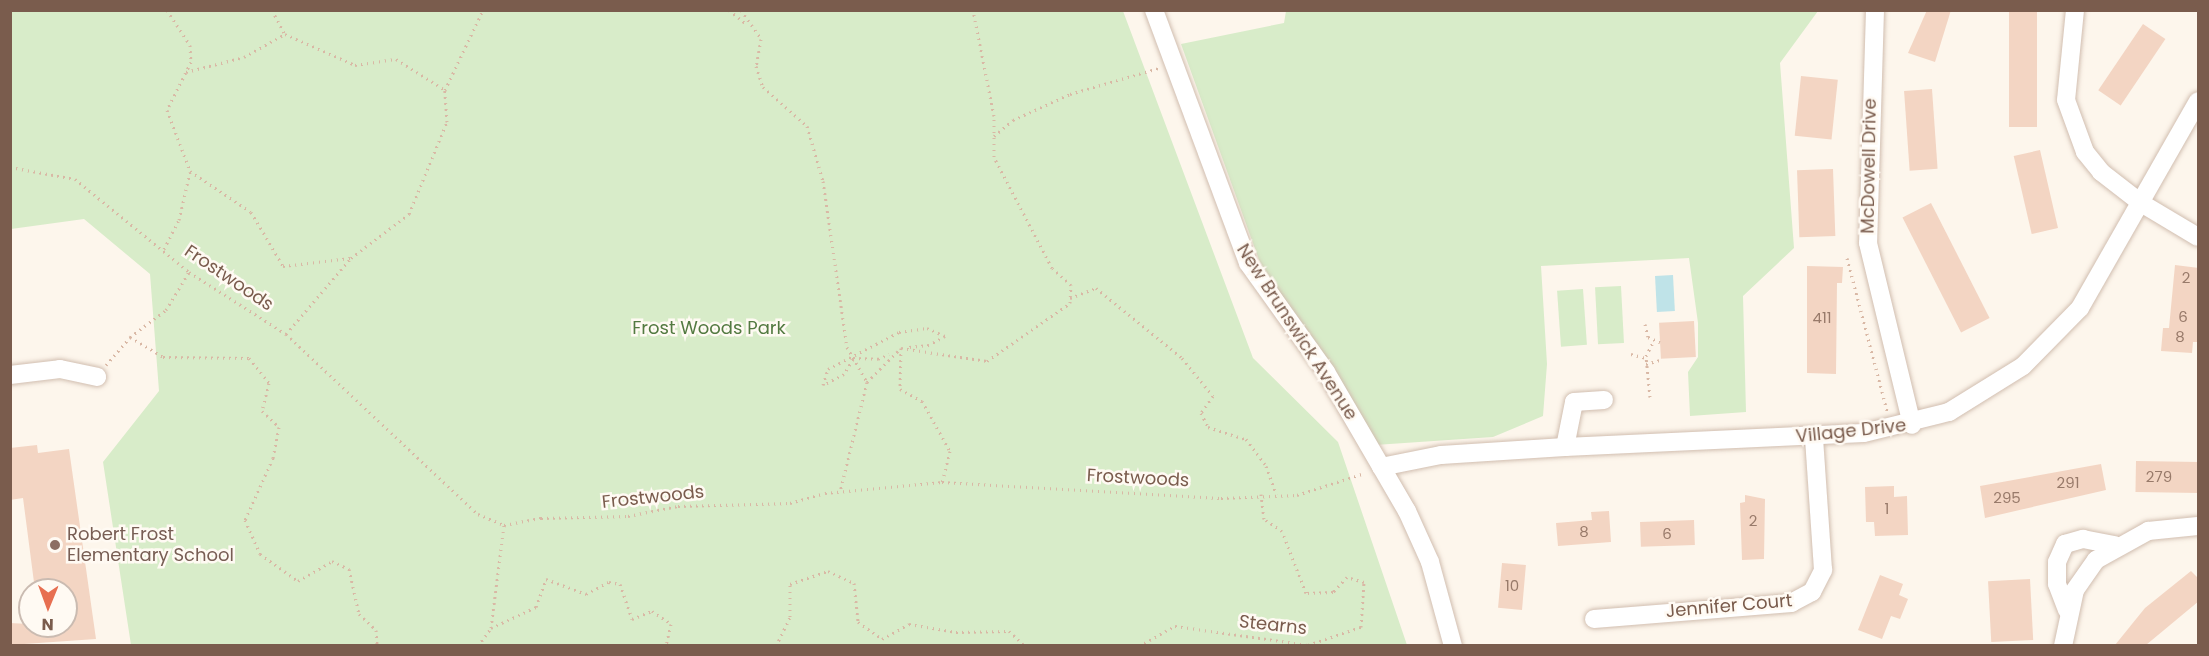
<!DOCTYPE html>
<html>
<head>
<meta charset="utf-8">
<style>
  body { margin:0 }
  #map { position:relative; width:2209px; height:656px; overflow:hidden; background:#fdf6ec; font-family:Poppins,sans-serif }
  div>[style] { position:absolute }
  .green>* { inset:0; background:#d8ecc9; transform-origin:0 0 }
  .water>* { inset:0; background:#bfe3e8; transform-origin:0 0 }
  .building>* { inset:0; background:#f3d5c3; transform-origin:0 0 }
  .path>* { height:3px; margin-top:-1.5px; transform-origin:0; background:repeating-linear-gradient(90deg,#d9b8a5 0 1.5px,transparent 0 6px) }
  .roads { filter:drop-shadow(0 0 2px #d1beb0) drop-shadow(0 0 2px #d1beb0) }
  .minor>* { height:18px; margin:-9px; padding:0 9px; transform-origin:9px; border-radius:9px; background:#fff }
  .dots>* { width:16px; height:16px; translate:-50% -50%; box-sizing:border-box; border:3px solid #fffaf3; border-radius:50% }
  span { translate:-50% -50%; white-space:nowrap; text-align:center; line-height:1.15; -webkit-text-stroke:5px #fffaf3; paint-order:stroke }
  .number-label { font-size:15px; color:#987a6a }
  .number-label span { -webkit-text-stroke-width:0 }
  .street-label { font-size:18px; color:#7a5c4d }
  .park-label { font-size:18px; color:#537a41 }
  .education-label { font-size:18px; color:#785e54 }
  .left { translate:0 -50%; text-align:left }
  .frame { position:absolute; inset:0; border:12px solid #7a5c4d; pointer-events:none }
  .north { position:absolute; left:18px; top:578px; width:60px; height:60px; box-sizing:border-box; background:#fffaf3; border:2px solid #cabbb1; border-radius:50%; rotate:181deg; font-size:16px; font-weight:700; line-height:24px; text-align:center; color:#7a5c4d }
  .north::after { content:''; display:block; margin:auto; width:21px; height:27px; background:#e76f51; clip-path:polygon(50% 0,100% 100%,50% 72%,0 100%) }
</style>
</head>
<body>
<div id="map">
  <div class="green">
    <i style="clip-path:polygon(10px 11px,1123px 11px,1253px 358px,1338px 442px,1407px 645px,131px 645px,103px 462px,159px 391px,150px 274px,84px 219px,11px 229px)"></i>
    <i style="clip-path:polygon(1286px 11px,1818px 11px,1780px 63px,1794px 248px,1743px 296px,1746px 412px,1690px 416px,1688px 372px,1698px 357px,1698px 323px,1689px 258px,1541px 266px,1547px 364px,1543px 416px,1493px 437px,1375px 445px,1262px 268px,1181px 44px,1284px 23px)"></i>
    <i style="left:1621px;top:286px;width:57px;height:26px;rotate:87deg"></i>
    <i style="left:1583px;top:289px;width:56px;height:26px;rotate:86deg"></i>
  </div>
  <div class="water">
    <i style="left:1673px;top:275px;width:36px;height:18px;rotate:87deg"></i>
  </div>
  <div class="building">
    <i style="clip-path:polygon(1927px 10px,1951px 10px,1935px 62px,1908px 53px)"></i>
    <i style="left:2009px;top:10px;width:28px;height:117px"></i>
    <i style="left:2143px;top:24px;width:27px;height:80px;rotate:34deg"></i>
    <i style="left:1801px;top:76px;width:37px;height:60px;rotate:6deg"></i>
    <i style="left:1932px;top:89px;width:80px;height:28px;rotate:86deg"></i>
    <i style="left:2040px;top:150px;width:80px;height:27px;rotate:77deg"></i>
    <i style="left:1833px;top:169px;width:67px;height:36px;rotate:88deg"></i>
    <i style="left:1931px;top:203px;width:129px;height:32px;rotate:63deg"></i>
    <i style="clip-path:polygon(2175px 265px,2199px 268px,2199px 342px,2193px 342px,2192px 353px,2161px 351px,2163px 328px,2169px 328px)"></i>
    <i style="clip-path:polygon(1807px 266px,1843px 267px,1842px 283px,1837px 283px,1836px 374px,1807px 373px)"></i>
    <i style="left:1694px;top:321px;width:36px;height:35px;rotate:87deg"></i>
    <i style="clip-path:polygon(37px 445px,38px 453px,69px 449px,96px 639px,10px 645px,10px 623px,66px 626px,66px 590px,35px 590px,23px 498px,10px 500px,10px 448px)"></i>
    <i style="left:2136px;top:461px;width:63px;height:31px;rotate:1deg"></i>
    <i style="clip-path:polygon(2101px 464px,2106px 490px,1985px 518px,1980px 486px)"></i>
    <i style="clip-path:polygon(1894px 486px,1894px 497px,1907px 496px,1908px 535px,1875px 536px,1874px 522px,1866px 522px,1865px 487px)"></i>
    <i style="clip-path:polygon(1745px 495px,1765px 499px,1764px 559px,1742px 560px,1740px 503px,1745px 502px)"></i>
    <i style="clip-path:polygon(1609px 511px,1611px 542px,1558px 546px,1556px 523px,1592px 520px,1591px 512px)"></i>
    <i style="left:1694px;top:520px;width:25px;height:54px;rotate:88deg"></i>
    <i style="left:1502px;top:563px;width:24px;height:45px;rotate:5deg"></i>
    <i style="clip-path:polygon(2191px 571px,2199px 579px,2199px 601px,2146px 645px,2115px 645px,2145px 608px)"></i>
    <i style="clip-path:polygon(1880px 575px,1903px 584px,1899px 595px,1908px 599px,1900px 619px,1891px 616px,1882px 639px,1858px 630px)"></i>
    <i style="left:2030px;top:579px;width:61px;height:42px;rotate:87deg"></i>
  </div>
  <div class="path">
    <i style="left:167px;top:10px;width:42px;rotate:56.7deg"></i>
    <i style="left:190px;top:45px;width:17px;rotate:87deg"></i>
    <i style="left:191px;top:62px;width:54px;rotate:116.6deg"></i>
    <i style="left:167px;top:110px;width:65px;rotate:69.3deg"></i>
    <i style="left:190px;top:171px;width:73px;rotate:33.9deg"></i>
    <i style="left:251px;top:212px;width:63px;rotate:59.3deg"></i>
    <i style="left:283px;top:266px;width:68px;rotate:-6.7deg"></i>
    <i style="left:272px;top:10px;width:27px;rotate:62deg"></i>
    <i style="left:285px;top:34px;width:77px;rotate:23.9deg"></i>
    <i style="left:355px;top:65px;width:41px;rotate:-8.3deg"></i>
    <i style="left:396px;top:59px;width:58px;rotate:32.3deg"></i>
    <i style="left:729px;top:10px;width:22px;rotate:39deg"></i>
    <i style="left:741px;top:10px;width:35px;rotate:55deg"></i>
    <i style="left:761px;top:39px;width:27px;rotate:100deg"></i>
    <i style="left:756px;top:66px;width:22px;rotate:72deg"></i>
    <i style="left:763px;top:87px;width:59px;rotate:41.6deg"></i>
    <i style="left:807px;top:126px;width:57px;rotate:73.8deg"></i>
    <i style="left:823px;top:181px;width:168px;rotate:81.8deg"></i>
    <i style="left:847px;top:347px;width:40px;rotate:60.3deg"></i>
    <i style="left:867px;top:382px;width:113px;rotate:103.8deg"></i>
    <i style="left:186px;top:72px;width:60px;rotate:-14.5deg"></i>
    <i style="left:244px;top:57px;width:47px;rotate:-29.3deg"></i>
    <i style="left:994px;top:136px;width:25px;rotate:-40deg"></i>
    <i style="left:1013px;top:120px;width:63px;rotate:-24.5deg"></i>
    <i style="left:1070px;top:94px;width:93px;rotate:-16.3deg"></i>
    <i style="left:10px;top:167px;width:66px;rotate:10.5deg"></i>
    <i style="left:75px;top:179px;width:147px;rotate:39.2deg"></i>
    <i style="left:189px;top:272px;width:115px;rotate:32.6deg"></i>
    <i style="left:286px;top:334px;width:263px;rotate:43.2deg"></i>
    <i style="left:478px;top:514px;width:28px;rotate:23deg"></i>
    <i style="left:504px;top:525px;width:38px;rotate:-11deg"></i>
    <i style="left:541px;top:518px;width:87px;rotate:-1.3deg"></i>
    <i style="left:628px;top:516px;width:51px;rotate:-11.3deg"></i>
    <i style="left:678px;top:506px;width:112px;rotate:-1.5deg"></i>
    <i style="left:790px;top:503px;width:36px;rotate:-16deg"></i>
    <i style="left:825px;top:493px;width:118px;rotate:-5.4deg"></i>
    <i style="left:942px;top:482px;width:279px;rotate:3.3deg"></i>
    <i style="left:1221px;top:498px;width:76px;rotate:-2.3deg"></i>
    <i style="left:1297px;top:495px;width:71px;rotate:-17.9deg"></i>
    <i style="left:164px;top:249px;width:33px;rotate:-63deg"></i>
    <i style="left:179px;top:220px;width:49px;rotate:-77.1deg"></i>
    <i style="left:1847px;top:258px;width:158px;rotate:75.3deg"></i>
    <i style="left:1070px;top:298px;width:28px;rotate:-21deg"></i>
    <i style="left:1096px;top:288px;width:111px;rotate:39.1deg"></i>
    <i style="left:1182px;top:358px;width:49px;rotate:50.8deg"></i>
    <i style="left:1213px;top:396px;width:21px;rotate:125deg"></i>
    <i style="left:1201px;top:413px;width:16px;rotate:63deg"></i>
    <i style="left:1208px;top:427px;width:40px;rotate:18deg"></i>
    <i style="left:1246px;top:439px;width:34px;rotate:53deg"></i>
    <i style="left:1266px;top:466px;width:30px;rotate:70deg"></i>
    <i style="left:1645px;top:324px;width:13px;rotate:77deg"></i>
    <i style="left:1648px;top:337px;width:13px;rotate:23deg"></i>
    <i style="left:286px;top:334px;width:100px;rotate:-49.5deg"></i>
    <i style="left:351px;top:258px;width:73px;rotate:-37.2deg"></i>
    <i style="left:409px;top:214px;width:100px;rotate:-67.6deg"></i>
    <i style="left:447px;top:122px;width:32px;rotate:-94deg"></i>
    <i style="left:445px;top:90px;width:89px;rotate:-64.6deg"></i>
    <i style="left:130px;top:337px;width:39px;rotate:31deg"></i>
    <i style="left:163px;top:357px;width:86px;rotate:0.7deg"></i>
    <i style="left:249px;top:358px;width:32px;rotate:51deg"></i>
    <i style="left:269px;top:383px;width:29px;rotate:104deg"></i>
    <i style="left:262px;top:411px;width:23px;rotate:43deg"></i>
    <i style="left:279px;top:427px;width:32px;rotate:101deg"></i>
    <i style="left:273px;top:458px;width:68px;rotate:114.3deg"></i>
    <i style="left:245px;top:520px;width:37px;rotate:66deg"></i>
    <i style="left:260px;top:554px;width:47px;rotate:35.4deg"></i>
    <i style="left:298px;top:581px;width:39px;rotate:-30deg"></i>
    <i style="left:332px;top:561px;width:19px;rotate:25deg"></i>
    <i style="left:349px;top:569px;width:46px;rotate:77.5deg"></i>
    <i style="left:359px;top:614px;width:23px;rotate:43deg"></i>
    <i style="left:376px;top:630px;width:16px;rotate:86deg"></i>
    <i style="left:901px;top:348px;width:41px;rotate:91.4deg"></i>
    <i style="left:900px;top:389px;width:25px;rotate:29deg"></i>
    <i style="left:922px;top:401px;width:57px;rotate:60.8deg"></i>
    <i style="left:950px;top:451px;width:32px;rotate:104deg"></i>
    <i style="left:1631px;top:354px;width:16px;rotate:15deg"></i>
    <i style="left:853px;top:358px;width:25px;rotate:2deg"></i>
    <i style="left:878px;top:359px;width:12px;rotate:-24deg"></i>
    <i style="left:853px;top:359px;width:17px;rotate:121deg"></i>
    <i style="left:844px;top:374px;width:24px;rotate:152deg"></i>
    <i style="left:823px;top:385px;width:17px;rotate:-73deg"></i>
    <i style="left:828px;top:369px;width:80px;rotate:-27.5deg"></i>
    <i style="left:899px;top:332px;width:28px;rotate:-8deg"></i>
    <i style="left:927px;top:328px;width:20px;rotate:24deg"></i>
    <i style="left:945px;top:336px;width:18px;rotate:151deg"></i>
    <i style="left:929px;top:345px;width:20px;rotate:174deg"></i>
    <i style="left:1646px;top:364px;width:15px;rotate:-16deg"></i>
    <i style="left:106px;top:365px;width:37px;rotate:-49deg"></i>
    <i style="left:130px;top:337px;width:45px;rotate:-36.9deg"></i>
    <i style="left:166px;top:310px;width:44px;rotate:-58.8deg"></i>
    <i style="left:867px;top:382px;width:48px;rotate:-45deg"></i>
    <i style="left:901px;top:348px;width:87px;rotate:8.6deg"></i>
    <i style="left:987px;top:361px;width:101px;rotate:-34.9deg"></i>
    <i style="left:1070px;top:303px;width:18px;rotate:-87deg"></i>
    <i style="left:1071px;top:285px;width:25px;rotate:-138deg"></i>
    <i style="left:1052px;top:268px;width:125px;rotate:-117.6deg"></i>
    <i style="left:994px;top:157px;width:41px;rotate:-90deg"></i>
    <i style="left:994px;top:116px;width:108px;rotate:-101.2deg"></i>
    <i style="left:1650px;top:397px;width:41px;rotate:-95.6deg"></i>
    <i style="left:1646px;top:356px;width:16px;rotate:-63deg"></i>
    <i style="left:491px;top:628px;width:50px;rotate:-25deg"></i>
    <i style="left:536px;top:607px;width:30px;rotate:-70deg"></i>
    <i style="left:546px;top:579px;width:43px;rotate:20.6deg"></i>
    <i style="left:586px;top:594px;width:26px;rotate:-28deg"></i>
    <i style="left:609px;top:582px;width:11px;rotate:10deg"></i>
    <i style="left:620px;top:584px;width:37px;rotate:71deg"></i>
    <i style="left:632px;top:619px;width:22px;rotate:-22deg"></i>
    <i style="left:652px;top:611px;width:23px;rotate:34deg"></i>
    <i style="left:671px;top:624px;width:23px;rotate:103deg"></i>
    <i style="left:478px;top:646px;width:22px;rotate:-54deg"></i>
    <i style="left:491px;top:628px;width:104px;rotate:-82.8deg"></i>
    <i style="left:776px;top:646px;width:32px;rotate:-64deg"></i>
    <i style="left:790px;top:617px;width:33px;rotate:-90deg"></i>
    <i style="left:790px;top:584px;width:40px;rotate:-18.9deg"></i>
    <i style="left:828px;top:571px;width:29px;rotate:25deg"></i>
    <i style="left:854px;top:583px;width:39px;rotate:84deg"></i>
    <i style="left:858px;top:622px;width:29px;rotate:35deg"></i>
    <i style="left:882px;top:639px;width:31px;rotate:-29deg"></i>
    <i style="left:909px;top:624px;width:48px;rotate:9.7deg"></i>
    <i style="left:956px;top:632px;width:53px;rotate:-1.1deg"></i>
    <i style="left:1009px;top:631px;width:22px;rotate:43deg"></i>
    <i style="left:1139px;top:646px;width:41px;rotate:-29.1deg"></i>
    <i style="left:1175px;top:626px;width:134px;rotate:8.1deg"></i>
    <i style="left:1308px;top:645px;width:56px;rotate:-18.8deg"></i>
    <i style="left:1361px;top:627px;width:45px;rotate:-86.2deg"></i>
    <i style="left:1364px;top:582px;width:18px;rotate:-164deg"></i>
    <i style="left:1347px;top:577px;width:21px;rotate:133deg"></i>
    <i style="left:1333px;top:592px;width:27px;rotate:178deg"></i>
    <i style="left:1306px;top:593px;width:66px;rotate:-111.2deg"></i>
    <i style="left:1282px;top:531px;width:22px;rotate:-146deg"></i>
    <i style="left:1264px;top:519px;width:25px;rotate:-97deg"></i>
  </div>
  <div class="roads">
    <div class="minor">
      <i style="left:1154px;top:10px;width:270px;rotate:69.6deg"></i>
      <i style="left:1248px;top:263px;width:134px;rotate:54.4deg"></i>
      <i style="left:1326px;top:372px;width:161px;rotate:59.8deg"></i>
      <i style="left:1407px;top:511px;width:56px;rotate:65.7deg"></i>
      <i style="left:1430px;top:562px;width:87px;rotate:74.7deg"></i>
      <i style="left:1875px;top:10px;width:233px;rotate:91.7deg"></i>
      <i style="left:1868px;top:243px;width:187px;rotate:76.4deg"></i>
      <i style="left:2075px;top:10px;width:90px;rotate:95.7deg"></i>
      <i style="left:2066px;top:100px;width:55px;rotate:69.9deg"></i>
      <i style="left:2085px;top:152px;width:26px;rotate:51deg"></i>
      <i style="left:2101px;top:172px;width:51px;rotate:37.8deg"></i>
      <i style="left:2141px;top:203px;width:66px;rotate:30.8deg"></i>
      <i style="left:10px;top:375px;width:50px;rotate:-6.8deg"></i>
      <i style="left:60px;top:369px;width:38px;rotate:12deg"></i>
      <i style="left:1565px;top:447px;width:46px;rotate:-78.7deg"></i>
      <i style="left:1574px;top:402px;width:30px;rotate:-4deg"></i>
      <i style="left:1381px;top:467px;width:61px;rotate:-11.3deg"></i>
      <i style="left:1441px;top:455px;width:124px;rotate:-3.7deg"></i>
      <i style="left:1565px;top:447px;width:299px;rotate:-2.7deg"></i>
      <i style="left:1864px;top:433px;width:88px;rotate:-13.9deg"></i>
      <i style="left:1949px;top:412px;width:87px;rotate:-31.9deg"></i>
      <i style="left:2023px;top:366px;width:81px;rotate:-45.5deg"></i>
      <i style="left:2080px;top:308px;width:238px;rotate:-60.3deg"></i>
      <i style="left:2067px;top:610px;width:28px;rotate:-111deg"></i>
      <i style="left:2057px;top:584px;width:22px;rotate:-90deg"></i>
      <i style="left:2057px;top:562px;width:20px;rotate:-66deg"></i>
      <i style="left:2065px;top:544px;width:19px;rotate:-16deg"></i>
      <i style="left:2083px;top:539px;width:33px;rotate:11deg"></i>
      <i style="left:1594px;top:619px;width:198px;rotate:-4.6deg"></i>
      <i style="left:1791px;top:603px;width:24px;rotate:-28deg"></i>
      <i style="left:1812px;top:592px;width:25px;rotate:-63deg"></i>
      <i style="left:1823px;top:570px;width:133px;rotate:-93.9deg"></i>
      <i style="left:2063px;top:646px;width:57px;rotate:-77.9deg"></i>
      <i style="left:2075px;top:590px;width:37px;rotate:-55deg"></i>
      <i style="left:2096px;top:560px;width:60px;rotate:-29.1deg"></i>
      <i style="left:2148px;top:531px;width:50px;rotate:-5.7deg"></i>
    </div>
  </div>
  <div class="dots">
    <i style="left:55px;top:545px;background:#8d6e63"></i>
  </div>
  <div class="number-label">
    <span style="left:2186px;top:278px">2</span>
    <span style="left:2183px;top:317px">6</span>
    <span style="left:1822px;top:318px">411</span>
    <span style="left:2180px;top:337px">8</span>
    <span style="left:2159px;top:477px">279</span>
    <span style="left:2068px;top:483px">291</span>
    <span style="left:2007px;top:498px">295</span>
    <span style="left:1887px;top:509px">1</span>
    <span style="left:1753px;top:521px">2</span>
    <span style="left:1584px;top:532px">8</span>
    <span style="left:1667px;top:534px">6</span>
    <span style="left:1512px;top:586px">10</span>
  </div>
  <div class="street-label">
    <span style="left:1869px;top:166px;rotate:-89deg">McDowell Drive</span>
    <span style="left:229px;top:278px;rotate:34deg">Frostwoods</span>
    <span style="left:1297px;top:332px;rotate:57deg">New Brunswick Avenue</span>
    <span style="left:1851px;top:431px;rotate:-6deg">Village Drive</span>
    <span style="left:1138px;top:478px;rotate:3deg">Frostwoods</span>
    <span style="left:653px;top:497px;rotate:-6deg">Frostwoods</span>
    <span style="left:1729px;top:606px;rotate:-5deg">Jennifer Court</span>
    <span style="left:1273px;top:625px;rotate:6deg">Stearns</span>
  </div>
  <div class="park-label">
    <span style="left:709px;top:328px">Frost Woods Park</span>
  </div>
  <div class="education-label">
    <span class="left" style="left:67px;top:545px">Robert Frost<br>Elementary School</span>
  </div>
  <div class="frame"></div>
  <div class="north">N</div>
</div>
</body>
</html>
